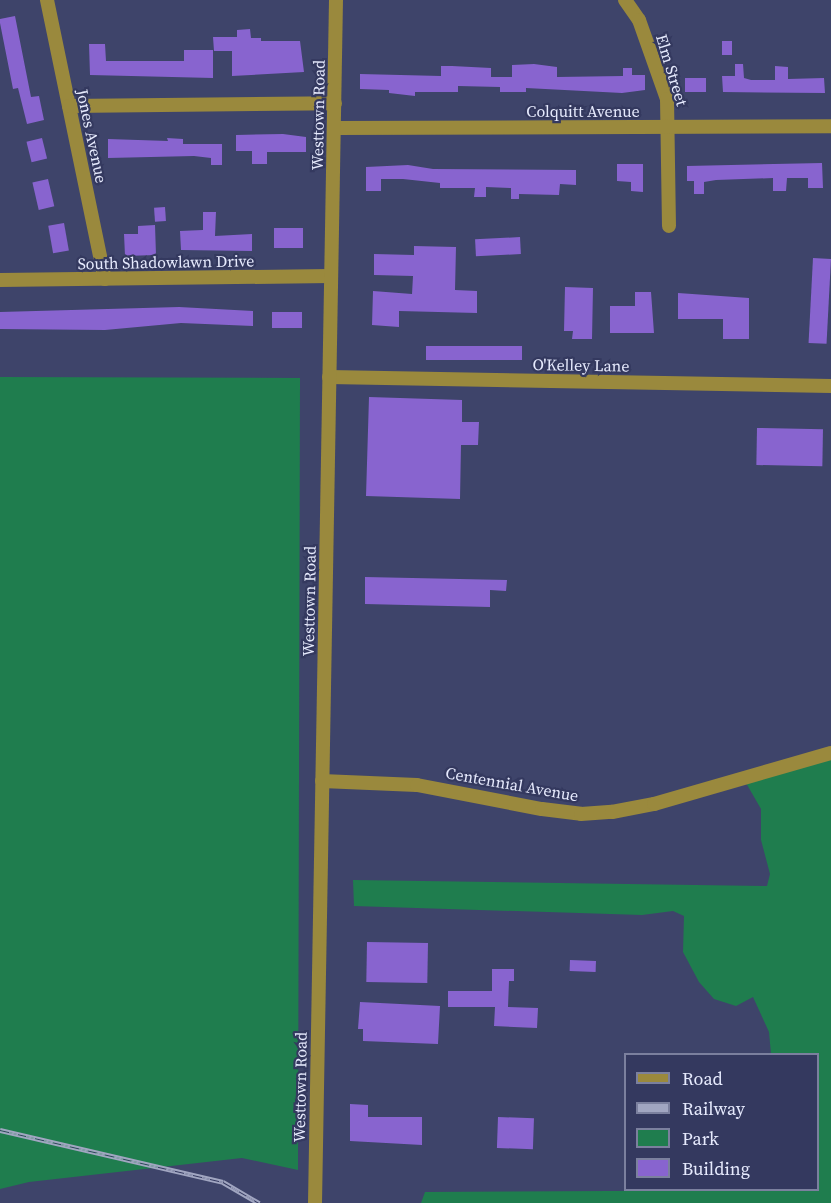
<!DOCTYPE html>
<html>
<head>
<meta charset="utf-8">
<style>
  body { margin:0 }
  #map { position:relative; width:831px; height:1203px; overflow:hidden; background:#3e446a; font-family:"Source Serif 4",serif }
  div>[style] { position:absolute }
  .green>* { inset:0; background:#1f7d4e }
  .building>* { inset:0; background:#8864cf; transform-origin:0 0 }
  .minor>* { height:14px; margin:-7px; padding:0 7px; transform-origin:7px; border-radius:7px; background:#9a893d }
  .rail>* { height:5px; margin-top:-2.5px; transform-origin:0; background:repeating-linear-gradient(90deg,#34395f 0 9px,#a1a6c1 0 18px); box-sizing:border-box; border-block:2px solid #a1a6c1 }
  span { translate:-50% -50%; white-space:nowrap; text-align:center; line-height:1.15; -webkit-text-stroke:4.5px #34395f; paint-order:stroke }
  .street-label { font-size:16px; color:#e6eafd }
  .legend { position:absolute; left:624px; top:1053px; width:195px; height:138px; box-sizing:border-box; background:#34395f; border:2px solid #7b809e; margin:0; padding:8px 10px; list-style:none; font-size:18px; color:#e6eafd }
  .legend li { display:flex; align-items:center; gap:12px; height:30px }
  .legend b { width:30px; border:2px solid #7b809e }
</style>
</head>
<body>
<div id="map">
  <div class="green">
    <i style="clip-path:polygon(0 377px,300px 378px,298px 1170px,242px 1158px,29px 1182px,0 1189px)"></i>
    <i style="clip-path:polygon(831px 753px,831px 1203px,421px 1203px,425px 1192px,818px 1190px,818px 1054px,771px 1054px,769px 1032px,753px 997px,736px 1006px,714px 999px,699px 982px,683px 952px,684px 916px,673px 911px,642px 915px,354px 906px,353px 880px,767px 886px,770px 874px,761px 840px,761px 809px,742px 776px)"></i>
  </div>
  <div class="building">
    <i style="clip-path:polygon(15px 16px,31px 97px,39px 96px,44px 120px,27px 124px,18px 88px,13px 89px,0 23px,0 19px)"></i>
    <i style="clip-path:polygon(250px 29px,251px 38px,261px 38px,261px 41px,300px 41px,304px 72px,232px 76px,232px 51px,214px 51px,213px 37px,237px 37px,237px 30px)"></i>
    <i style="left:722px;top:41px;width:10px;height:14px"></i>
    <i style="clip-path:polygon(89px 44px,105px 44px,106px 61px,184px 61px,184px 50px,213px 50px,213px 78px,90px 75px)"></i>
    <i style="clip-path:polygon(534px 64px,557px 67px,557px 77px,623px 76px,623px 68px,632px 68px,632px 75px,645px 75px,645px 90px,622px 93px,526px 88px,526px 92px,500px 92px,500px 87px,458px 86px,458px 92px,415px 92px,415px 96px,389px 93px,389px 90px,360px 89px,360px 74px,441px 76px,441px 66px,452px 66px,491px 68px,491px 77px,512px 77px,512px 65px)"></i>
    <i style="clip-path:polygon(735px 64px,743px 64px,744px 78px,751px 80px,775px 80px,775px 66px,788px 67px,788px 79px,824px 78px,825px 93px,723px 92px,722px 76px,735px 76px)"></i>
    <i style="left:706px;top:78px;width:14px;height:21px;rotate:90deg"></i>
    <i style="clip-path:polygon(283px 134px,306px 137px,306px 152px,267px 152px,267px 164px,252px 164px,252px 151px,236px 151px,236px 135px)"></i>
    <i style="left:42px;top:138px;width:21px;height:16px;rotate:76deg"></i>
    <i style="clip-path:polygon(167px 138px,183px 139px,183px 144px,222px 144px,222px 165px,211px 165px,211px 158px,194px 156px,108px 158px,108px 139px,168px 141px)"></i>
    <i style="clip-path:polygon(822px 163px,823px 188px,808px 188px,808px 178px,787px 178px,786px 191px,773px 191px,773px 178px,716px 180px,704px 182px,704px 194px,694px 194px,694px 181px,687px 181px,687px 166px)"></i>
    <i style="clip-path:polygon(617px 164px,643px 164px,643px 192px,631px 191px,631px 182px,617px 181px)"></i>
    <i style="clip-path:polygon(408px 165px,433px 169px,576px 170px,576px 185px,560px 184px,559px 195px,519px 194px,519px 199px,511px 199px,511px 188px,486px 187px,486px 197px,474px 197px,475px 188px,440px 188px,440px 183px,403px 179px,381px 179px,381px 191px,366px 191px,366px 167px)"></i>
    <i style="left:48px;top:179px;width:28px;height:16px;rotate:77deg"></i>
    <i style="left:165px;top:207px;width:14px;height:11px;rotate:86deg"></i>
    <i style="clip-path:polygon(203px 212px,216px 212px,215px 236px,252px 234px,252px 251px,181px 250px,180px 231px,203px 230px)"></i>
    <i style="left:64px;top:223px;width:28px;height:16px;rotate:80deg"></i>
    <i style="clip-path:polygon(155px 225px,156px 255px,125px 256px,124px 234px,138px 234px,138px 226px)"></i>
    <i style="left:274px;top:228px;width:29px;height:20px"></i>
    <i style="left:520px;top:237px;width:17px;height:45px;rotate:87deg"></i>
    <i style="clip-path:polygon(414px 246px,456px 247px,455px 290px,477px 291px,477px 313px,399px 311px,399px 327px,372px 325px,373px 291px,412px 294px,413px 276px,374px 275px,374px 254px,414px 255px)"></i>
    <i style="left:813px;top:258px;width:18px;height:85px;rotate:3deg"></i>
    <i style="clip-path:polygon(565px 287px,593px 288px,592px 339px,572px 339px,573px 331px,564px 331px)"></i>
    <i style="clip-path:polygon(635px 292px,651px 292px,654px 333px,610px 333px,610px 306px,635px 306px)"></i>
    <i style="clip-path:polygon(678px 293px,749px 298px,749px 339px,723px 339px,723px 319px,678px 319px)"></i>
    <i style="clip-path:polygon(179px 307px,253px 311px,253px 326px,181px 323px,105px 330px,0 329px,0 312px)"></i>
    <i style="left:272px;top:312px;width:30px;height:16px"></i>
    <i style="left:426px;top:346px;width:96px;height:14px"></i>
    <i style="clip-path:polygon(369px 397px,462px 400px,462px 422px,479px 422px,478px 445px,461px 445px,460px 499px,366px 496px)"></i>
    <i style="left:757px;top:428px;width:66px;height:37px;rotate:1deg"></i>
    <i style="clip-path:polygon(365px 577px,507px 580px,506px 591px,490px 590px,490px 607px,365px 604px)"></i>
    <i style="left:367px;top:942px;width:61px;height:40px;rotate:1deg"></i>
    <i style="left:570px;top:960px;width:26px;height:11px;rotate:2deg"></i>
    <i style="clip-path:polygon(492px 969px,514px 969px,514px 981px,509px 981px,508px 1007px,538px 1008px,537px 1028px,494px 1026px,495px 1007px,448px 1007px,448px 991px,492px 991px)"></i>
    <i style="clip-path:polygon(360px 1002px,440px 1006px,438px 1044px,363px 1041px,363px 1029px,358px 1029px)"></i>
    <i style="clip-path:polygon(350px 1104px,368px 1105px,368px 1117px,422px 1117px,422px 1145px,350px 1141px)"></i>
    <i style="left:498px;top:1117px;width:36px;height:31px;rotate:2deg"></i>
  </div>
  <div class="minor">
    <i style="left:47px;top:0;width:285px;rotate:78.3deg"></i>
    <i style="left:625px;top:0;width:24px;rotate:55deg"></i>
    <i style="left:639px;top:20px;width:84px;rotate:70.5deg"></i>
    <i style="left:667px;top:99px;width:127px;rotate:89.1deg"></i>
    <i style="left:69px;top:106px;width:266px;rotate:-0.6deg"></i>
    <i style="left:335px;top:128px;width:496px;rotate:-0.2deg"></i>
    <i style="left:0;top:280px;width:331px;rotate:-0.7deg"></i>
    <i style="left:329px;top:377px;width:502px;rotate:1.03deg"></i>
    <i style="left:322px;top:781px;width:95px;rotate:2.4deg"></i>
    <i style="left:417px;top:785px;width:127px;rotate:10.9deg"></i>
    <i style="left:542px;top:809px;width:39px;rotate:7deg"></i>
    <i style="left:581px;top:814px;width:31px;rotate:-4deg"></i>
    <i style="left:612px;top:812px;width:43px;rotate:-10.8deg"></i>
    <i style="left:654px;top:804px;width:184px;rotate:-16.1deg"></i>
    <i style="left:315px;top:1203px;width:1203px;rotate:-89deg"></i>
  </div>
  <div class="rail">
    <i style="left:0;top:1130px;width:229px;rotate:13.1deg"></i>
    <i style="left:223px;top:1182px;width:42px;rotate:30.3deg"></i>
  </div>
  <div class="street-label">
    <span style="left:672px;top:70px;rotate:73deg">Elm Street</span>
    <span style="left:583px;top:111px">Colquitt Avenue</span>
    <span style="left:318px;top:115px;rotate:-89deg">Westtown Road</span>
    <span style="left:92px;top:136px;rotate:78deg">Jones Avenue</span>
    <span style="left:166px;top:262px;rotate:-1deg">South Shadowlawn Drive</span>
    <span style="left:581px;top:365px;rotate:1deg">O'Kelley Lane</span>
    <span style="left:309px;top:601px;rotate:-89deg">Westtown Road</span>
    <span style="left:512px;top:784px;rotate:10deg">Centennial Avenue</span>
    <span style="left:300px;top:1087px;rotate:-89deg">Westtown Road</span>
  </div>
  <ul class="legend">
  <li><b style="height:8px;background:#9a893d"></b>Road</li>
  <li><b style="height:8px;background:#a1a6c1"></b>Railway</li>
  <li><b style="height:16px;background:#1f7d4e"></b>Park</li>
  <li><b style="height:16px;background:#8864cf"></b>Building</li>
  </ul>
</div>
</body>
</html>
